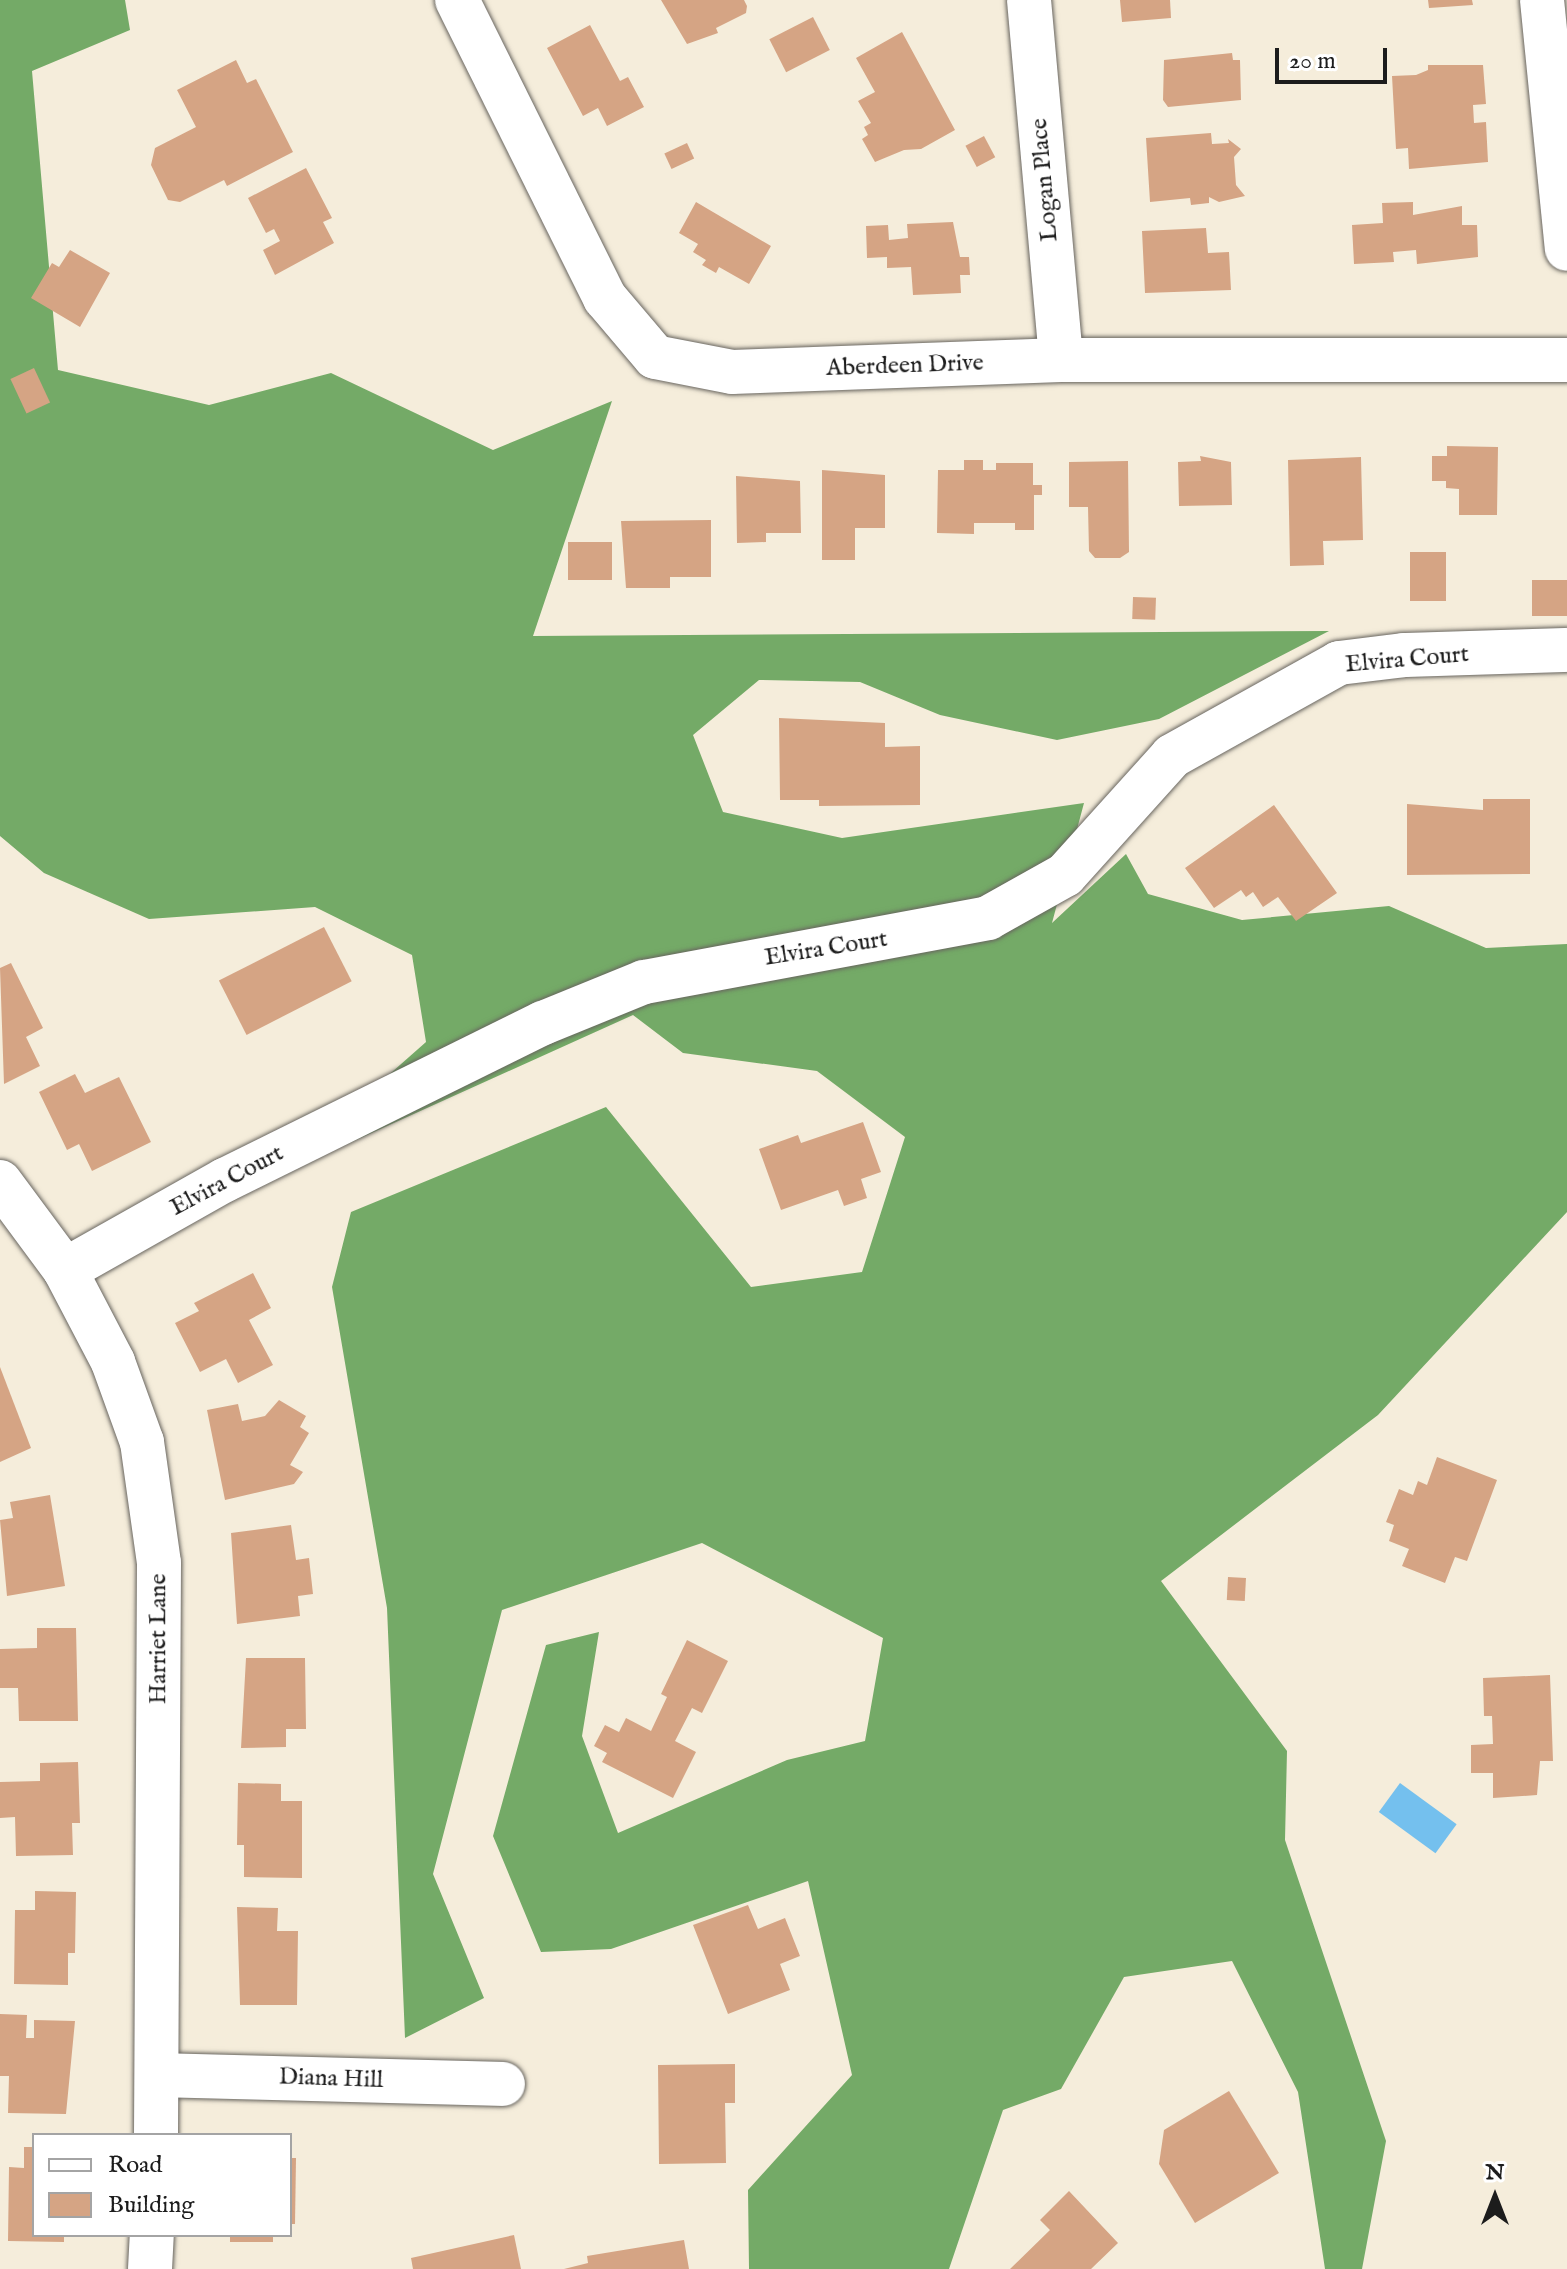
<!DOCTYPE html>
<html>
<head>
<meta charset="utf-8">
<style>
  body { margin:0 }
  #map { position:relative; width:1567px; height:2269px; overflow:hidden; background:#f5eddb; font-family:"IM FELL English",serif }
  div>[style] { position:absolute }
  .forest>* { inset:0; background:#74aa67 }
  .water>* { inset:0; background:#74c0ee; transform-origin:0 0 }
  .building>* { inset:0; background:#d5a484; transform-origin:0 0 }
  .roads { filter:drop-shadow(0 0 2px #68655f) drop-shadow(0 0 2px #68655f) }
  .street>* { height:44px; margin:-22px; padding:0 22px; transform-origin:22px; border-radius:22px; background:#fff }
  span { translate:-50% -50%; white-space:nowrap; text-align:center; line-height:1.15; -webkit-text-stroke:8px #fff; paint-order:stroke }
  .street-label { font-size:24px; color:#1c1c1c }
  .legend { position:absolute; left:32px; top:2133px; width:260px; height:104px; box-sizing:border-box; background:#fff; border:2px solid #a4a4a4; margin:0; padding:10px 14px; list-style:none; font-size:24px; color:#1c1c1c }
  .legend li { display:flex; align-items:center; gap:16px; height:40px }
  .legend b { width:40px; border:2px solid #a4a4a4 }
  .north { position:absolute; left:1455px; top:2157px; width:80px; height:80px; -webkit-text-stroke:6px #fff; paint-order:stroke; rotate:0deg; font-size:22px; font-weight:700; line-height:32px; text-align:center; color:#1c1c1c }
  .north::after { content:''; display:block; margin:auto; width:28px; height:36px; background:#1c1c1c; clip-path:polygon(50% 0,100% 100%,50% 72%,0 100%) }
  .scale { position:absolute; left:1275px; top:48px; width:112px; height:36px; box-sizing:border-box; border:4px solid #1c1c1c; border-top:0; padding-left:10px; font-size:24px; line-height:28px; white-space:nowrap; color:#1c1c1c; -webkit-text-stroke:6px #fff; paint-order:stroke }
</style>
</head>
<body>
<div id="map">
  <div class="forest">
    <i style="clip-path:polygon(0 0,125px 0,130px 30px,32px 71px,58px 370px,209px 405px,331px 373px,493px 450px,612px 401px,533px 636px,1329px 631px,1159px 719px,1057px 740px,940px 715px,860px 682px,759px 680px,693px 735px,723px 812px,842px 838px,1084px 803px,1052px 923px,1126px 854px,1148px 894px,1242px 920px,1389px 906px,1486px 948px,1567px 944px,1567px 1212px,1378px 1415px,1161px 1581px,1287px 1751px,1285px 1840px,1386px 2141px,1362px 2269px,1325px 2269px,1298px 2092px,1232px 1961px,1124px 1977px,1061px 2089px,1003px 2110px,949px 2269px,749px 2269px,748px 2190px,852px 2075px,808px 1881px,611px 1949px,541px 1952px,493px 1836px,546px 1645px,599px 1632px,582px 1736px,618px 1833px,787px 1760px,865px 1741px,883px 1638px,702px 1543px,502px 1610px,433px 1874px,484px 1998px,405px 2038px,387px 1608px,332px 1287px,351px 1212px,606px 1107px,751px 1287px,862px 1272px,905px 1137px,817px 1071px,683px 1053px,633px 1015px,272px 1178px,426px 1042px,412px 955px,315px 907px,149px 919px,44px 873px,0 836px)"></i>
  </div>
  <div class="water">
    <i style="left:1400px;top:1783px;width:70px;height:36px;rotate:36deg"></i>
  </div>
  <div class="building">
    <i style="clip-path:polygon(661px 0,744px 0,747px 6px,746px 13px,716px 28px,718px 33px,687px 44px)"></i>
    <i style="clip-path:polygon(1120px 0,1170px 0,1171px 18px,1122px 22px)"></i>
    <i style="clip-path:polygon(1428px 0,1472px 0,1473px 5px,1429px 8px)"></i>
    <i style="left:813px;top:17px;width:37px;height:49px;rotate:63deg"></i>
    <i style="clip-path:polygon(590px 25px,620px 81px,628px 77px,644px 107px,607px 126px,598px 108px,583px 116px,547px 48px)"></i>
    <i style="clip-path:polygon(902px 32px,955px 130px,921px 149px,904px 150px,875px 162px,862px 139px,868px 135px,864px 127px,871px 123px,858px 101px,875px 92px,856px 58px)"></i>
    <i style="clip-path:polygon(1232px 53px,1233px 60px,1240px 60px,1241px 100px,1168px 107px,1163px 100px,1164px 60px)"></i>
    <i style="clip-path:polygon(236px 60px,247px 83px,256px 79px,293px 152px,227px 186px,224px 180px,180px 202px,168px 200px,151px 165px,155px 148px,196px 127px,177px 90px)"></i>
    <i style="clip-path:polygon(1428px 65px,1483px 65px,1486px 104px,1473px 105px,1474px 123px,1486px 122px,1488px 162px,1409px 169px,1408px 148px,1396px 149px,1392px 76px,1416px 75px,1428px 70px)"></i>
    <i style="clip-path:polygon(1211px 133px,1212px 144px,1229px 143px,1228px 139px,1241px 149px,1234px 157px,1236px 185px,1245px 196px,1219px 202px,1209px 197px,1209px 203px,1191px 205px,1190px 198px,1150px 202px,1146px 138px)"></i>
    <i style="left:984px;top:136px;width:24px;height:21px;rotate:62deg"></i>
    <i style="left:687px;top:143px;width:17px;height:25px;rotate:65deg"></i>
    <i style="clip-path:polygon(306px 168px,332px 218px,323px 222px,334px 243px,275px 275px,263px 250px,280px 241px,274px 229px,266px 233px,248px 198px)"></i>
    <i style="clip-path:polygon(696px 202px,771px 246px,749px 284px,719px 267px,716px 273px,702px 265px,706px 260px,693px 252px,698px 244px,679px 233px)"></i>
    <i style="clip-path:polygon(1413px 202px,1413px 215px,1462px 206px,1462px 225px,1477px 225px,1478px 257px,1417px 264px,1416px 250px,1393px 252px,1394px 262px,1354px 264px,1352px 225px,1383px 223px,1382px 203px)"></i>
    <i style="clip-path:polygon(953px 222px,960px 257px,969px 257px,970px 275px,960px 275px,961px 293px,913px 295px,911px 267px,887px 268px,887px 257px,867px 258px,866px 226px,888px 225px,889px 240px,908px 238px,907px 224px)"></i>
    <i style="clip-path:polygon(1206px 228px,1208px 253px,1229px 252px,1231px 290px,1145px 293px,1142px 231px)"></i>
    <i style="clip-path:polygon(70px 250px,110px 273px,80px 327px,31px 298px,52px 263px,59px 267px)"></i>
    <i style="left:34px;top:368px;width:38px;height:26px;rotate:65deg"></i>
    <i style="clip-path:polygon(1447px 446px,1498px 447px,1497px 515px,1459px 515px,1459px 489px,1446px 488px,1446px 481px,1432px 481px,1432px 456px,1447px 456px)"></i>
    <i style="clip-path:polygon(1200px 456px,1231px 462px,1232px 505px,1179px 506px,1178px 462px,1201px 461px)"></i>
    <i style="clip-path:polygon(1361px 457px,1363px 540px,1323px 541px,1324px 565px,1290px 566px,1288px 460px)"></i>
    <i style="clip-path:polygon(964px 460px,983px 460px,983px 470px,996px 470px,996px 463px,1033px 463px,1033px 485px,1042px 485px,1042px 495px,1034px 495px,1034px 530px,1015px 530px,1015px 523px,974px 523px,974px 534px,937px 533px,938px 470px,964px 470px)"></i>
    <i style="clip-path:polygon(1128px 461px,1129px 552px,1120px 558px,1095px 558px,1089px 551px,1088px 507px,1069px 507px,1069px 462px)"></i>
    <i style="clip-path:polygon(822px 470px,885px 475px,885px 528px,855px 528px,855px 560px,822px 560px)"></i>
    <i style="clip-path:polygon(736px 476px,800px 481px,801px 533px,766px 533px,766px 542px,737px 543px)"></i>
    <i style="clip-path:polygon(711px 520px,711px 577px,670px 577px,670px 588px,626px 588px,621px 521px)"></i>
    <i style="left:568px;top:542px;width:44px;height:38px"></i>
    <i style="left:1410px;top:552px;width:36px;height:49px"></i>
    <i style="left:1532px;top:580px;width:35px;height:36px"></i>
    <i style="left:1133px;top:597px;width:23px;height:22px;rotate:2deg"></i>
    <i style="clip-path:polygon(779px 718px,885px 723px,885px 747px,920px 746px,920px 805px,819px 806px,819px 800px,780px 800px)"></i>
    <i style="clip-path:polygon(1483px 799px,1530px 799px,1530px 874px,1407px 875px,1407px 804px,1483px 810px)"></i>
    <i style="clip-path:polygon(1274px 805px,1337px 893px,1296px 921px,1278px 897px,1263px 907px,1253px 892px,1246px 897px,1241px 890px,1214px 908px,1185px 868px)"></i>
    <i style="left:324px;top:927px;width:61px;height:118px;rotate:63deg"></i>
    <i style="clip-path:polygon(11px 963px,43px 1028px,26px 1037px,40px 1066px,4px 1084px,0 968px)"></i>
    <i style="clip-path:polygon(75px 1074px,85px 1093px,119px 1077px,151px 1142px,92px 1171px,79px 1144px,67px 1150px,39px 1092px)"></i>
    <i style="clip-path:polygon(863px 1122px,881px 1172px,861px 1179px,867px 1198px,844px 1206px,838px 1190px,781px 1210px,759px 1149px,798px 1135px,801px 1143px)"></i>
    <i style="clip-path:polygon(253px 1273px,271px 1308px,249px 1320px,273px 1365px,238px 1383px,226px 1359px,200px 1372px,175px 1323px,199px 1311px,194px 1303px)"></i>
    <i style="clip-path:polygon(0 1367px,31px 1448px,0 1462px)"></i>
    <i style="clip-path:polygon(279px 1400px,306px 1416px,300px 1427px,309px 1433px,290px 1465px,303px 1472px,294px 1484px,225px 1500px,207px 1410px,238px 1404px,242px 1421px,265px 1416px)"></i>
    <i style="clip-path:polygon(1437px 1457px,1497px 1480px,1467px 1561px,1455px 1557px,1445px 1583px,1402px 1566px,1409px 1549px,1389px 1541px,1394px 1525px,1386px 1522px,1399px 1489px,1413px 1495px,1418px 1481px,1427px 1485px)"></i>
    <i style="clip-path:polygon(50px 1495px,65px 1586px,7px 1596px,0 1520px,13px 1518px,10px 1502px)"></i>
    <i style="clip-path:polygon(291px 1525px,296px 1560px,309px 1558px,313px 1594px,298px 1596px,300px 1616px,237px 1624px,231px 1533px)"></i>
    <i style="left:1228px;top:1577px;width:18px;height:23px;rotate:3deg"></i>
    <i style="clip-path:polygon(37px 1628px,76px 1628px,78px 1721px,19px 1721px,18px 1688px,0 1688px,0 1649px,37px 1648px)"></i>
    <i style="clip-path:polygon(687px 1640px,728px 1661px,702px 1713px,692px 1708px,675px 1741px,696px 1752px,673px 1798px,602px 1762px,607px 1753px,594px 1746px,605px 1725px,619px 1732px,626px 1718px,651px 1731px,667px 1697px,661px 1694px)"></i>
    <i style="clip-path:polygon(246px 1658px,305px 1658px,306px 1729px,286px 1729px,286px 1747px,241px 1748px)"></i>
    <i style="clip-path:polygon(1550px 1675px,1553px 1761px,1540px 1761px,1537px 1795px,1493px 1798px,1493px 1773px,1471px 1773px,1471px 1745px,1493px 1744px,1492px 1716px,1484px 1716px,1483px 1678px)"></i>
    <i style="clip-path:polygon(78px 1762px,80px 1823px,72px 1823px,73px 1855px,16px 1856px,15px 1817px,0 1818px,0 1782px,40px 1781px,40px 1763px)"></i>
    <i style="clip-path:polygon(238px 1783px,281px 1784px,281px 1801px,302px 1801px,302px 1878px,244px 1877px,244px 1845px,237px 1845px)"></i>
    <i style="clip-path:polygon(35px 1891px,76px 1892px,75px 1953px,68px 1953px,68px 1985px,14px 1984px,15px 1910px,35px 1910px)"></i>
    <i style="clip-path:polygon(748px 1905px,758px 1929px,785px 1918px,800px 1956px,780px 1964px,790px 1990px,728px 2014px,693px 1925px)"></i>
    <i style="clip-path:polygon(237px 1907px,278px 1908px,277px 1931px,298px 1931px,297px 2005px,240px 2005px)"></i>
    <i style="clip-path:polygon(0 2014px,27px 2015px,26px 2038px,34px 2038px,34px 2020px,75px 2021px,66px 2114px,8px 2113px,9px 2076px,0 2076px)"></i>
    <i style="clip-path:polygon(735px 2064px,735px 2103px,725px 2103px,726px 2163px,659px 2164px,658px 2065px)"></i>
    <i style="clip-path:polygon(1229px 2091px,1279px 2173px,1195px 2223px,1159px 2164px,1164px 2130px)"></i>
    <i style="clip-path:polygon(24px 2147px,34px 2147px,34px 2235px,64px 2235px,64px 2242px,8px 2241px,9px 2167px,24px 2168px)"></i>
    <i style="clip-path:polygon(290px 2158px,296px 2158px,295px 2224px,290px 2224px)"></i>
    <i style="clip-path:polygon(1069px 2191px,1118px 2243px,1091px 2269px,1010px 2269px,1050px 2230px,1040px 2220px)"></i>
    <i style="left:230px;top:2235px;width:43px;height:7px"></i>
    <i style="clip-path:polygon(514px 2235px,521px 2269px,413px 2269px,411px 2258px)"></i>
    <i style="clip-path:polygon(684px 2240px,689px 2269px,564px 2269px,588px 2263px,587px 2256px)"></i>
  </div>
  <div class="roads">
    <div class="street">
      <i style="left:457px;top:0;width:333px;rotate:63.6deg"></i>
      <i style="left:605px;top:298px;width:77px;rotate:49.7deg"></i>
      <i style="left:655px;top:357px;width:78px;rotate:11deg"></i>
      <i style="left:732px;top:372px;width:329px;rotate:-2.1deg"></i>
      <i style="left:1061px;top:360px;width:506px"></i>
      <i style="left:1029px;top:0;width:361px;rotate:84.9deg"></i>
      <i style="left:1542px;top:0;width:250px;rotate:84.3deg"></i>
      <i style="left:0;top:1182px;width:109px;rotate:53.5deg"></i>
      <i style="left:65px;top:1270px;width:104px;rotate:62.4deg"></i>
      <i style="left:113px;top:1362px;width:85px;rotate:70.1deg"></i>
      <i style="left:142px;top:1442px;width:122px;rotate:82deg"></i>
      <i style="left:159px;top:1563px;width:572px;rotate:90.3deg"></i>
      <i style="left:65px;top:1270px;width:184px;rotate:-29.4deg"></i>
      <i style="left:225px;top:1180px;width:355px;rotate:-26.3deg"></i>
      <i style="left:543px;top:1023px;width:109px;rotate:-22.1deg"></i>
      <i style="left:644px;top:982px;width:350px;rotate:-10.5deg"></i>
      <i style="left:988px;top:918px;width:88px;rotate:-29.2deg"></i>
      <i style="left:1065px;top:875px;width:160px;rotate:-48deg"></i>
      <i style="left:1172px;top:756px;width:191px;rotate:-29.1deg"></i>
      <i style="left:1339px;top:663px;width:65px;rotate:-7deg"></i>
      <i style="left:1404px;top:655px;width:163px;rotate:-1.8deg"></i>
      <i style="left:159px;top:2075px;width:344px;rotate:1.5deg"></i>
      <i style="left:150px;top:2269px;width:34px;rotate:-87deg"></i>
    </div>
  </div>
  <div class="street-label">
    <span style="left:1045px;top:180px;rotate:-95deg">Logan Place</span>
    <span style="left:905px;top:366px;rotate:-2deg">Aberdeen Drive</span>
    <span style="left:1407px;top:660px;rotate:-5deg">Elvira Court</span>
    <span style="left:826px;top:949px;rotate:-9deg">Elvira Court</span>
    <span style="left:227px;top:1181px;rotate:-28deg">Elvira Court</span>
    <span style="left:159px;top:1639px;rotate:-90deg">Harriet Lane</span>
    <span style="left:331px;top:2079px;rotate:2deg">Diana Hill</span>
  </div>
  <ul class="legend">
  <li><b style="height:10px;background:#fff"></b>Road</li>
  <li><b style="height:22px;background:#d5a484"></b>Building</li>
  </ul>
  <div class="north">N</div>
  <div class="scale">20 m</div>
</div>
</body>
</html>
